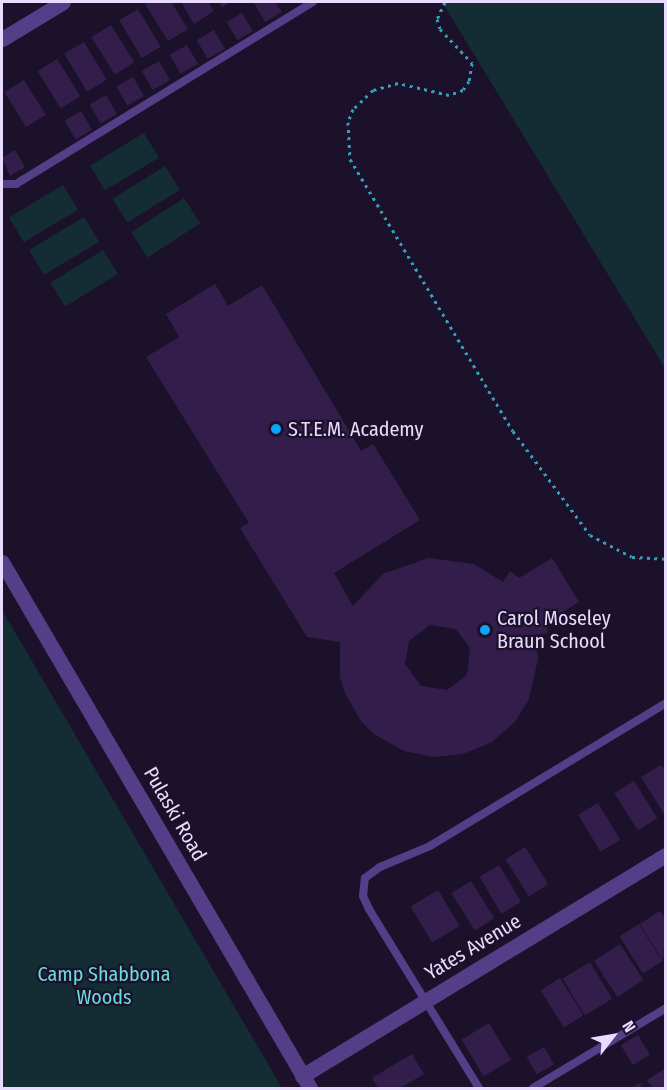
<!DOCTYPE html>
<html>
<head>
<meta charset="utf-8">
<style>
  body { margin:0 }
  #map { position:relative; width:667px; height:1090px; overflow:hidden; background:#1c112a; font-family:"Fira Sans Condensed",sans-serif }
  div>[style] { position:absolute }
  .green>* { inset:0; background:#142d34; transform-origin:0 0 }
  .building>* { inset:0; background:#331e4b; transform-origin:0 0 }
  .path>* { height:3px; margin-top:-1.5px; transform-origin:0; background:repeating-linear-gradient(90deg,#339fba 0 3px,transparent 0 7.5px) }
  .service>* { height:8px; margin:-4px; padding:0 4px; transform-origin:4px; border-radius:4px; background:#543e88 }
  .minor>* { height:15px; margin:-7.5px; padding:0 7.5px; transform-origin:7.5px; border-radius:7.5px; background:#543e88 }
  .tertiary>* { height:15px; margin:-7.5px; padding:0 7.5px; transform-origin:7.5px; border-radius:7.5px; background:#543e88 }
  .dots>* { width:16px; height:16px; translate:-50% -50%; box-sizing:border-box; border:3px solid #1c112a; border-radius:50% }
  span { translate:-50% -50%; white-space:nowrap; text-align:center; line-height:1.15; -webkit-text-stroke:4.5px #1c112a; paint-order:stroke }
  .poi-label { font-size:20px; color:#e8dbfe }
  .left { translate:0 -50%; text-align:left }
  .street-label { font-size:20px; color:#e8dbfe }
  .park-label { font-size:20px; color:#67dddf }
  .frame { position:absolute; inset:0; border:3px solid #e8dbfe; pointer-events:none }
  .north { position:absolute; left:583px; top:1006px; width:60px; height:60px; -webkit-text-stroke:4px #1c112a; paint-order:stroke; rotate:59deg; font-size:16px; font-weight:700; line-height:24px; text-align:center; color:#e8dbfe }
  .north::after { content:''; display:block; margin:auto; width:21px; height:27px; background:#e8dbfe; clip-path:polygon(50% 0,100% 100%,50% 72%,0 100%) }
</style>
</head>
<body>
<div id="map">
  <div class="green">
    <i style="clip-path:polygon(442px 2px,665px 2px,665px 368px)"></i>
    <i style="left:144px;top:133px;width:29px;height:63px;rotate:59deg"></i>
    <i style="left:165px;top:166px;width:28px;height:62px;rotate:58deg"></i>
    <i style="left:63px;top:185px;width:29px;height:63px;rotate:59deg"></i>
    <i style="left:184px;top:198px;width:30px;height:63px;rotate:57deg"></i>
    <i style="left:84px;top:217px;width:29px;height:64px;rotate:59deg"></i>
    <i style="left:103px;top:250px;width:28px;height:62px;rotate:58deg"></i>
    <i style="clip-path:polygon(2px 610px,282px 1088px,2px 1088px)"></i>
  </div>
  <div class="building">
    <i style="clip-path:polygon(150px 2px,171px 2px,188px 29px,168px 41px,145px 4px)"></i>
    <i style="clip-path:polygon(181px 2px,208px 2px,214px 11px,194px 24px)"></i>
    <i style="clip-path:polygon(219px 2px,231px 2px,222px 7px)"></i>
    <i style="clip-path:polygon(275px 2px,282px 12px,265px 22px,254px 3px)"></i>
    <i style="left:138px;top:9px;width:44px;height:22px;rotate:59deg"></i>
    <i style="left:242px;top:13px;width:21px;height:18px;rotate:59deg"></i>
    <i style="left:111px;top:25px;width:44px;height:23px;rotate:58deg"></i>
    <i style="left:214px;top:30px;width:22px;height:20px;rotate:60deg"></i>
    <i style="left:84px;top:42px;width:44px;height:23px;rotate:59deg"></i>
    <i style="left:187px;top:45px;width:22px;height:20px;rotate:60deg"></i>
    <i style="left:57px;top:59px;width:44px;height:23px;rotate:58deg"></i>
    <i style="left:159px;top:61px;width:22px;height:20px;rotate:60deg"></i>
    <i style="left:133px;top:77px;width:22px;height:19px;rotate:60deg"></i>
    <i style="left:24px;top:80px;width:41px;height:23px;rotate:58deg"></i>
    <i style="left:106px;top:95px;width:22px;height:19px;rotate:60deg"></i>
    <i style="left:81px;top:111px;width:22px;height:19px;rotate:60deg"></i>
    <i style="clip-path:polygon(15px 150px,25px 167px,10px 176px,2px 158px)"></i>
    <i style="clip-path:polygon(evenodd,215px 284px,228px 306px,262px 285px,361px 451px,373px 444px,420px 520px,334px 573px,353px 606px,383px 574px,428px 558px,474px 564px,503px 582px,510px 571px,519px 578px,552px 558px,579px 602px,546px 622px,548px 633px,535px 635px,538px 659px,529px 699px,515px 722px,492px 742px,463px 754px,434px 757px,404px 751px,374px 734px,361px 721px,345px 693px,340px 677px,340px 642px,307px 637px,240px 528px,249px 523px,146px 357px,179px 337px,166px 314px,215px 284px,430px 625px,456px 629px,470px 648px,467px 675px,447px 690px,421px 686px,405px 664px,409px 641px,430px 625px)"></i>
    <i style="clip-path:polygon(661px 765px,666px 772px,664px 814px,641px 777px)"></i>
    <i style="left:634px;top:781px;width:44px;height:23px;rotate:58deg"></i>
    <i style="left:598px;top:803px;width:43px;height:23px;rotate:59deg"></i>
    <i style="left:525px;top:847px;width:44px;height:23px;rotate:58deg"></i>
    <i style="left:499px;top:865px;width:43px;height:23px;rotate:59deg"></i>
    <i style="left:471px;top:881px;width:44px;height:23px;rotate:58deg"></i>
    <i style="left:438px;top:890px;width:42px;height:32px;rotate:59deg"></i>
    <i style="clip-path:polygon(660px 911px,666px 920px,663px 961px,640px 924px)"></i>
    <i style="left:639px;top:924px;width:44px;height:23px;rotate:58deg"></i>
    <i style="left:620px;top:944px;width:43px;height:31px;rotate:57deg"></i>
    <i style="left:590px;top:962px;width:43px;height:32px;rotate:59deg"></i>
    <i style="left:560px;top:978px;width:44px;height:23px;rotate:58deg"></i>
    <i style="left:489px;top:1023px;width:43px;height:32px;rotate:59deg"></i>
    <i style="left:638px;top:1035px;width:23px;height:20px;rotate:59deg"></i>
    <i style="left:544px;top:1047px;width:20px;height:20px;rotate:60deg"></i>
    <i style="clip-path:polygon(412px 1054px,424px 1074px,400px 1088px,378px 1088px,372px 1078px)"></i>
    <i style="clip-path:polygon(666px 1068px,666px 1088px,653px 1088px,647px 1080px)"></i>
    <i style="clip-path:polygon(640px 1083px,643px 1088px,630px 1088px)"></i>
  </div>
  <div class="path">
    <i style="left:445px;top:2px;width:19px;rotate:115deg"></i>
    <i style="left:437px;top:19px;width:10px;rotate:73deg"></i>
    <i style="left:440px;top:29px;width:47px;rotate:46.7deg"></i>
    <i style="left:472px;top:63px;width:18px;rotate:99deg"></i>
    <i style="left:469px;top:81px;width:11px;rotate:124deg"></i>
    <i style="left:463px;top:90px;width:15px;rotate:160deg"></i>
    <i style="left:449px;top:95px;width:52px;rotate:-166.8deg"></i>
    <i style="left:398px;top:83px;width:26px;rotate:164deg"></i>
    <i style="left:373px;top:90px;width:28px;rotate:136deg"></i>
    <i style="left:353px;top:109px;width:14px;rotate:111deg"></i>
    <i style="left:348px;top:122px;width:37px;rotate:87deg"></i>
    <i style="left:350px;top:159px;width:317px;rotate:59.1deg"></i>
    <i style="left:513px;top:431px;width:129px;rotate:53.5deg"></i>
    <i style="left:590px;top:535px;width:47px;rotate:27.6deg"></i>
    <i style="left:632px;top:557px;width:34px;rotate:3deg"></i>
  </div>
  <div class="service">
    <i style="left:2px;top:184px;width:14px"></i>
    <i style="left:16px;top:184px;width:348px;rotate:-31.5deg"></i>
    <i style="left:479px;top:1088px;width:210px;rotate:-121.6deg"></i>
    <i style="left:369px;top:909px;width:14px;rotate:-115deg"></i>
    <i style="left:363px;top:896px;width:18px;rotate:-84deg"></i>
    <i style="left:365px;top:878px;width:19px;rotate:-36deg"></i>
    <i style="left:380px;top:867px;width:54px;rotate:-22.8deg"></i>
    <i style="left:430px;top:846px;width:276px;rotate:-31.2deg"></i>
    <i style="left:533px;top:1088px;width:155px;rotate:-31deg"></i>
  </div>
  <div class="minor">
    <i style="left:2px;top:39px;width:71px;rotate:-31.2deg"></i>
    <i style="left:302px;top:1076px;width:426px;rotate:-31.3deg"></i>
  </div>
  <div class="tertiary">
    <i style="left:2px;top:562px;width:610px;rotate:59.65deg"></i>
  </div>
  <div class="dots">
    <i style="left:276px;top:429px;background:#0ca3fa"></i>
    <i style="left:485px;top:630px;background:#0ca3fa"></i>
  </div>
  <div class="poi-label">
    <span class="left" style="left:288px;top:429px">S.T.E.M. Academy</span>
    <span class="left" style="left:497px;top:630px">Carol Moseley<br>Braun School</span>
  </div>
  <div class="street-label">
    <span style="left:175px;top:814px;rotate:60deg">Pulaski Road</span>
    <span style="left:473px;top:947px;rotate:-31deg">Yates Avenue</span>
  </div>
  <div class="park-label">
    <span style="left:104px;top:986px">Camp Shabbona<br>Woods</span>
  </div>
  <div class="frame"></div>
  <div class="north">N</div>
</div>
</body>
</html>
